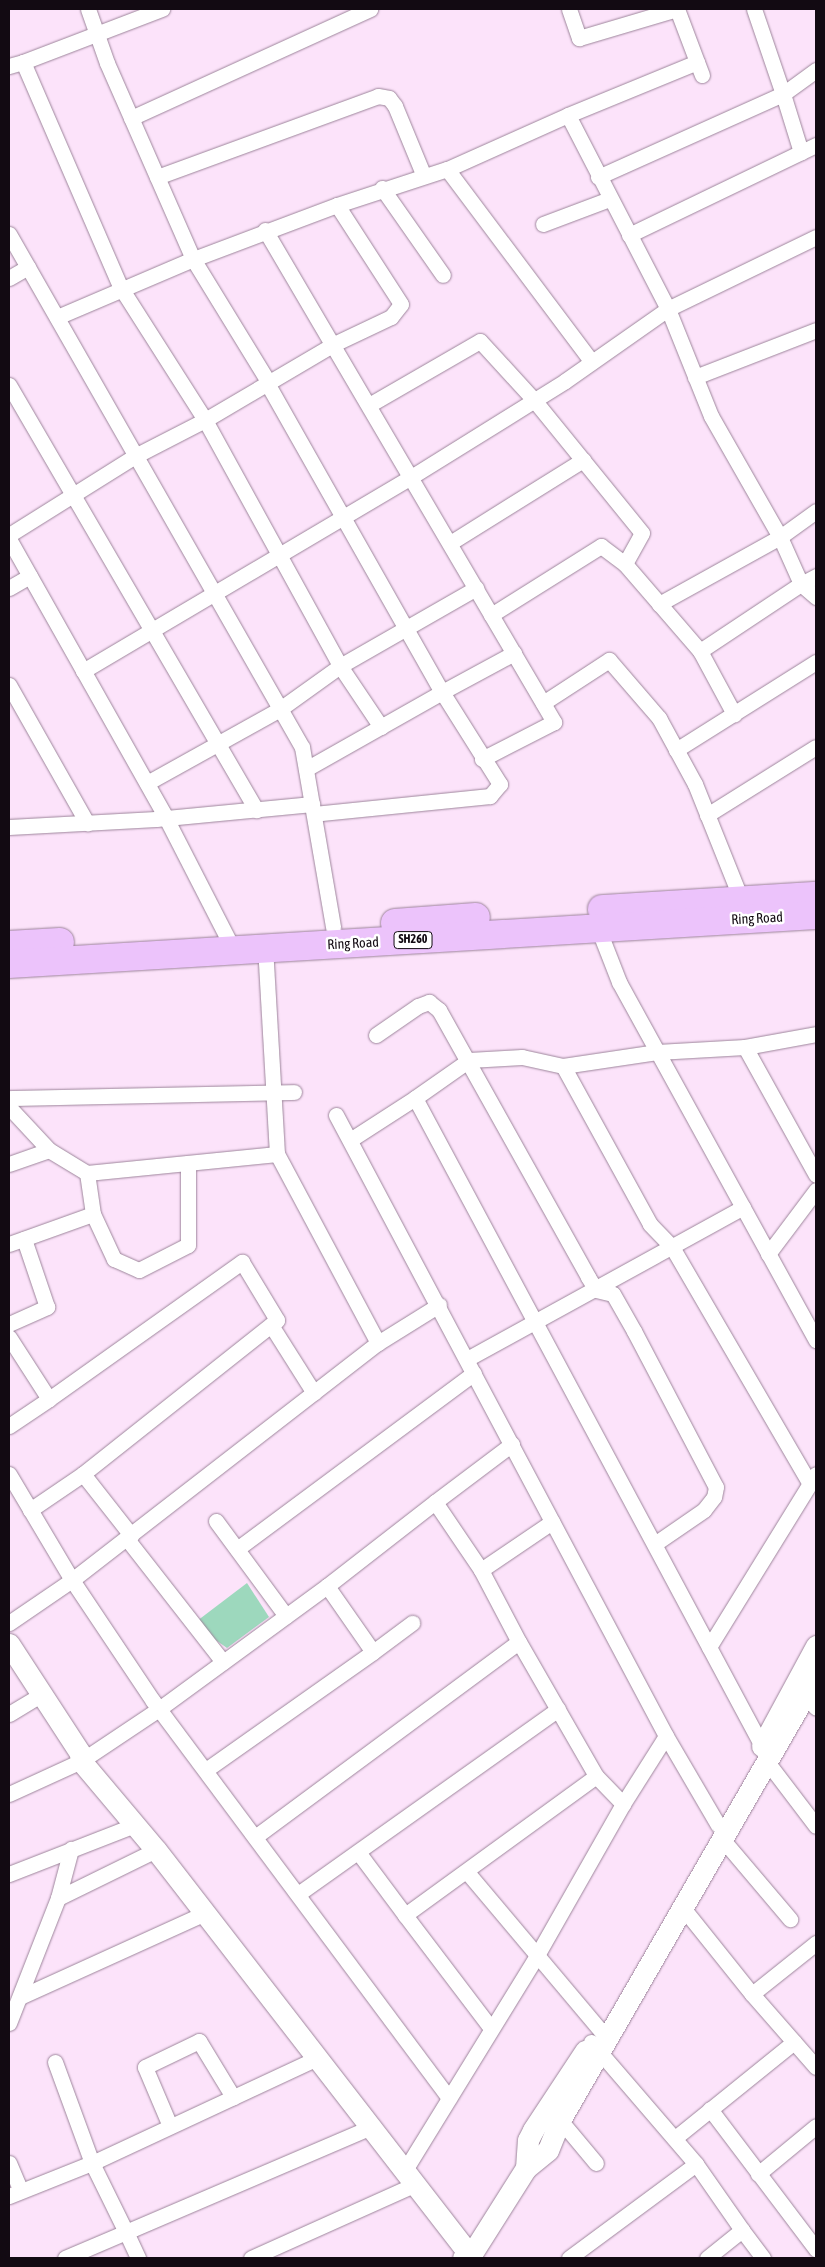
<!DOCTYPE html>
<html>
<head>
<meta charset="utf-8">
<style>
  body { margin:0 }
  #map { position:relative; width:825px; height:2267px; overflow:hidden; background:#fce3fa; font-family:"Asap Condensed",sans-serif }
  div>[style] { position:absolute }
  .green>* { inset:0; background:#9dd8bd }
  .roads { filter:drop-shadow(0 0 1px #9d859b) drop-shadow(0 0 1px #9d859b) }
  .street>* { height:15px; margin:-7.5px; padding:0 7.5px; transform-origin:7.5px; border-radius:7.5px; background:#fff }
  .secondary>* { height:21px; margin:-10.5px; padding:0 10.5px; transform-origin:10.5px; border-radius:10.5px; background:#fff }
  .highway>* { height:28px; margin:-14px; padding:0 14px; transform-origin:14px; border-radius:14px; background:#ecc3fb }
  span { translate:-50% -50%; white-space:nowrap; text-align:center; line-height:1.15; -webkit-text-stroke:5px #fff; paint-order:stroke }
  .shield-label span { padding:1px 4px; background:#fff; border:1px solid; border-radius:4px; -webkit-text-stroke-width:0 }
  .shield-label { font-size:12px; color:#120a12; font-weight:700 }
  .street-label { font-size:14px; color:#120a12 }
  .frame { position:absolute; inset:0; border:10px solid #120a12; pointer-events:none }
</style>
</head>
<body>
<div id="map">
  <div class="green">
    <i style="clip-path:polygon(247px 1583px,269px 1617px,227px 1648px,193px 1624px)"></i>
  </div>
  <div class="roads">
    <div class="street">
      <i style="left:88px;top:9px;width:57px;rotate:70.6deg"></i>
      <i style="left:107px;top:63px;width:214px;rotate:66.3deg"></i>
      <i style="left:193px;top:259px;width:145px;rotate:58.5deg"></i>
      <i style="left:569px;top:9px;width:31px;rotate:71deg"></i>
      <i style="left:579px;top:38px;width:102px;rotate:-16.5deg"></i>
      <i style="left:677px;top:9px;width:57px;rotate:69.3deg"></i>
      <i style="left:754px;top:9px;width:90px;rotate:71.2deg"></i>
      <i style="left:783px;top:94px;width:41px;rotate:-36deg"></i>
      <i style="left:23px;top:62px;width:149px;rotate:-20.9deg"></i>
      <i style="left:9px;top:66px;width:15px;rotate:-16deg"></i>
      <i style="left:23px;top:62px;width:246px;rotate:66.6deg"></i>
      <i style="left:121px;top:288px;width:156px;rotate:57.5deg"></i>
      <i style="left:205px;top:420px;width:281px;rotate:61.2deg"></i>
      <i style="left:340px;top:666px;width:74px;rotate:144.4deg"></i>
      <i style="left:280px;top:709px;width:152px;rotate:150.9deg"></i>
      <i style="left:568px;top:115px;width:139px;rotate:-22.3deg"></i>
      <i style="left:697px;top:62px;width:14px;rotate:69deg"></i>
      <i style="left:131px;top:118px;width:263px;rotate:-24.5deg"></i>
      <i style="left:447px;top:169px;width:241px;rotate:53.1deg"></i>
      <i style="left:157px;top:177px;width:235px;rotate:-20.1deg"></i>
      <i style="left:378px;top:96px;width:11px;rotate:10deg"></i>
      <i style="left:389px;top:98px;width:10px;rotate:53deg"></i>
      <i style="left:395px;top:106px;width:74px;rotate:67.6deg"></i>
      <i style="left:598px;top:177px;width:203px;rotate:-24.2deg"></i>
      <i style="left:783px;top:94px;width:61px;rotate:72.8deg"></i>
      <i style="left:382px;top:188px;width:106px;rotate:55deg"></i>
      <i style="left:543px;top:224px;width:71px;rotate:-20.7deg"></i>
      <i style="left:265px;top:230px;width:571px;rotate:59.57deg"></i>
      <i style="left:554px;top:722px;width:81px;rotate:152.8deg"></i>
      <i style="left:9px;top:234px;width:591px;rotate:60.27deg"></i>
      <i style="left:302px;top:747px;width:183px;rotate:80.2deg"></i>
      <i style="left:629px;top:235px;width:208px;rotate:-25.7deg"></i>
      <i style="left:816px;top:237px;width:165px;rotate:154.1deg"></i>
      <i style="left:668px;top:309px;width:115px;rotate:68.1deg"></i>
      <i style="left:711px;top:416px;width:139px;rotate:60.3deg"></i>
      <i style="left:780px;top:537px;width:51px;rotate:65.9deg"></i>
      <i style="left:801px;top:584px;width:17px;rotate:-28deg"></i>
      <i style="left:9px;top:278px;width:22px;rotate:-30deg"></i>
      <i style="left:695px;top:377px;width:130px;rotate:-21.2deg"></i>
      <i style="left:267px;top:383px;width:355px;rotate:60.5deg"></i>
      <i style="left:442px;top:692px;width:82px;rotate:-28.4deg"></i>
      <i style="left:9px;top:385px;width:492px;rotate:59.8deg"></i>
      <i style="left:369px;top:405px;width:128px;rotate:-30deg"></i>
      <i style="left:480px;top:341px;width:80px;rotate:47.5deg"></i>
      <i style="left:534px;top:400px;width:171px;rotate:50.9deg"></i>
      <i style="left:642px;top:533px;width:35px;rotate:119deg"></i>
      <i style="left:625px;top:564px;width:115px;rotate:49.2deg"></i>
      <i style="left:700px;top:651px;width:121px;rotate:-33.6deg"></i>
      <i style="left:801px;top:584px;width:20px;rotate:41deg"></i>
      <i style="left:9px;top:535px;width:149px;rotate:-32.1deg"></i>
      <i style="left:135px;top:456px;width:79px;rotate:-27.2deg"></i>
      <i style="left:205px;top:420px;width:150px;rotate:-30.5deg"></i>
      <i style="left:334px;top:344px;width:63px;rotate:-25.3deg"></i>
      <i style="left:391px;top:317px;width:16px;rotate:-52deg"></i>
      <i style="left:401px;top:304px;width:118px;rotate:-122.9deg"></i>
      <i style="left:337px;top:205px;width:154px;rotate:159.4deg"></i>
      <i style="left:193px;top:259px;width:148px;rotate:156.9deg"></i>
      <i style="left:9px;top:539px;width:320px;rotate:60.6deg"></i>
      <i style="left:166px;top:818px;width:147px;rotate:62.9deg"></i>
      <i style="left:450px;top:543px;width:157px;rotate:-32deg"></i>
      <i style="left:9px;top:588px;width:24px;rotate:-30deg"></i>
      <i style="left:659px;top:604px;width:138px;rotate:-29deg"></i>
      <i style="left:780px;top:537px;width:44px;rotate:-35.8deg"></i>
      <i style="left:491px;top:615px;width:130px;rotate:-32.1deg"></i>
      <i style="left:601px;top:546px;width:30px;rotate:37deg"></i>
      <i style="left:700px;top:651px;width:72px;rotate:61.6deg"></i>
      <i style="left:83px;top:671px;width:381px;rotate:-30.6deg"></i>
      <i style="left:411px;top:477px;width:181px;rotate:-31.9deg"></i>
      <i style="left:565px;top:381px;width:126px;rotate:-35deg"></i>
      <i style="left:668px;top:309px;width:218px;rotate:-117.3deg"></i>
      <i style="left:568px;top:115px;width:133px;rotate:155.9deg"></i>
      <i style="left:447px;top:169px;width:116px;rotate:161.9deg"></i>
      <i style="left:9px;top:685px;width:159px;rotate:60.5deg"></i>
      <i style="left:543px;top:703px;width:79px;rotate:-33.1deg"></i>
      <i style="left:609px;top:660px;width:77px;rotate:49.2deg"></i>
      <i style="left:659px;top:718px;width:75px;rotate:61.4deg"></i>
      <i style="left:695px;top:784px;width:124px;rotate:68.2deg"></i>
      <i style="left:381px;top:727px;width:73px;rotate:-123.9deg"></i>
      <i style="left:340px;top:666px;width:157px;rotate:-29.8deg"></i>
      <i style="left:676px;top:750px;width:165px;rotate:-32.2deg"></i>
      <i style="left:306px;top:769px;width:156px;rotate:-29.5deg"></i>
      <i style="left:442px;top:692px;width:109px;rotate:57.8deg"></i>
      <i style="left:500px;top:784px;width:16px;rotate:130deg"></i>
      <i style="left:490px;top:796px;width:177px;rotate:174.2deg"></i>
      <i style="left:707px;top:815px;width:128px;rotate:-32deg"></i>
      <i style="left:9px;top:827px;width:147px;rotate:-3.1deg"></i>
      <i style="left:156px;top:819px;width:157px;rotate:-5.5deg"></i>
      <i style="left:598px;top:928px;width:58px;rotate:68.7deg"></i>
      <i style="left:619px;top:982px;width:409px;rotate:61.2deg"></i>
      <i style="left:376px;top:1035px;width:51px;rotate:-34.6deg"></i>
      <i style="left:418px;top:1006px;width:12px;rotate:-20deg"></i>
      <i style="left:429px;top:1002px;width:13px;rotate:39deg"></i>
      <i style="left:439px;top:1010px;width:306px;rotate:60.8deg"></i>
      <i style="left:588px;top:1277px;width:15px;rotate:58deg"></i>
      <i style="left:596px;top:1290px;width:17px;rotate:13deg"></i>
      <i style="left:613px;top:1294px;width:43px;rotate:60.4deg"></i>
      <i style="left:634px;top:1331px;width:176px;rotate:62.3deg"></i>
      <i style="left:716px;top:1487px;width:10px;rotate:101deg"></i>
      <i style="left:714px;top:1497px;width:16px;rotate:128deg"></i>
      <i style="left:704px;top:1510px;width:58px;rotate:145.5deg"></i>
      <i style="left:745px;top:1047px;width:146px;rotate:61deg"></i>
      <i style="left:9px;top:1098px;width:285px;rotate:-1.2deg"></i>
      <i style="left:415px;top:1098px;width:66px;rotate:-35.1deg"></i>
      <i style="left:469px;top:1060px;width:53px;rotate:-3.2deg"></i>
      <i style="left:522px;top:1057px;width:42px;rotate:12.4deg"></i>
      <i style="left:9px;top:1107px;width:59px;rotate:47.1deg"></i>
      <i style="left:49px;top:1150px;width:44px;rotate:31.2deg"></i>
      <i style="left:87px;top:1173px;width:191px;rotate:-5.7deg"></i>
      <i style="left:336px;top:1115px;width:703px;rotate:62.01deg"></i>
      <i style="left:666px;top:1736px;width:103px;rotate:59.7deg"></i>
      <i style="left:350px;top:1140px;width:77px;rotate:-32.9deg"></i>
      <i style="left:415px;top:1098px;width:735px;rotate:61.83deg"></i>
      <i style="left:9px;top:1164px;width:42px;rotate:-19.3deg"></i>
      <i style="left:93px;top:1214px;width:50px;rotate:65deg"></i>
      <i style="left:114px;top:1259px;width:27px;rotate:24deg"></i>
      <i style="left:139px;top:1270px;width:55px;rotate:-27deg"></i>
      <i style="left:188px;top:1245px;width:82px;rotate:-90deg"></i>
      <i style="left:9px;top:1244px;width:89px;rotate:-19.7deg"></i>
      <i style="left:93px;top:1214px;width:41px;rotate:-98.3deg"></i>
      <i style="left:768px;top:1254px;width:80px;rotate:-53.1deg"></i>
      <i style="left:9px;top:1324px;width:42px;rotate:-24.1deg"></i>
      <i style="left:47px;top:1307px;width:72px;rotate:-108.7deg"></i>
      <i style="left:271px;top:1325px;width:80px;rotate:57.7deg"></i>
      <i style="left:9px;top:1337px;width:74px;rotate:57.2deg"></i>
      <i style="left:49px;top:1399px;width:237px;rotate:-35.4deg"></i>
      <i style="left:242px;top:1262px;width:68px;rotate:58.9deg"></i>
      <i style="left:277px;top:1320px;width:248px;rotate:141.6deg"></i>
      <i style="left:83px;top:1474px;width:78px;rotate:51.8deg"></i>
      <i style="left:378px;top:1343px;width:72px;rotate:-31.9deg"></i>
      <i style="left:467px;top:1359px;width:315px;rotate:-28.8deg"></i>
      <i style="left:9px;top:1426px;width:48px;rotate:-34deg"></i>
      <i style="left:512px;top:1444px;width:96px;rotate:143deg"></i>
      <i style="left:435px;top:1502px;width:82px;rotate:55.9deg"></i>
      <i style="left:481px;top:1570px;width:86px;rotate:-34.1deg"></i>
      <i style="left:9px;top:1474px;width:123px;rotate:59.3deg"></i>
      <i style="left:72px;top:1580px;width:146px;rotate:56.2deg"></i>
      <i style="left:153px;top:1701px;width:495px;rotate:53.3deg"></i>
      <i style="left:810px;top:1484px;width:274px;rotate:-120.2deg"></i>
      <i style="left:672px;top:1247px;width:32px;rotate:-134deg"></i>
      <i style="left:650px;top:1224px;width:180px;rotate:-118.8deg"></i>
      <i style="left:563px;top:1066px;width:95px;rotate:-8.5deg"></i>
      <i style="left:657px;top:1052px;width:88px;rotate:-3.3deg"></i>
      <i style="left:745px;top:1047px;width:72px;rotate:-10.4deg"></i>
      <i style="left:30px;top:1510px;width:64px;rotate:-34.2deg"></i>
      <i style="left:216px;top:1521px;width:118px;rotate:53.6deg"></i>
      <i style="left:127px;top:1539px;width:156px;rotate:52deg"></i>
      <i style="left:237px;top:1549px;width:295px;rotate:-36.6deg"></i>
      <i style="left:481px;top:1570px;width:81px;rotate:62.2deg"></i>
      <i style="left:327px;top:1586px;width:137px;rotate:-37.9deg"></i>
      <i style="left:9px;top:1623px;width:76px;rotate:-34.3deg"></i>
      <i style="left:72px;top:1580px;width:387px;rotate:-37.8deg"></i>
      <i style="left:378px;top:1343px;width:214px;rotate:-118.1deg"></i>
      <i style="left:277px;top:1154px;width:207px;rotate:-93.3deg"></i>
      <i style="left:709px;top:1647px;width:203px;rotate:-58.3deg"></i>
      <i style="left:373px;top:1652px;width:49px;rotate:-36.6deg"></i>
      <i style="left:805px;top:1696px;width:16px;rotate:47deg"></i>
      <i style="left:9px;top:1714px;width:37px;rotate:-31deg"></i>
      <i style="left:768px;top:1763px;width:79px;rotate:52.7deg"></i>
      <i style="left:9px;top:1794px;width:79px;rotate:-24.6deg"></i>
      <i style="left:81px;top:1761px;width:94px;rotate:-33.7deg"></i>
      <i style="left:159px;top:1709px;width:208px;rotate:-36.2deg"></i>
      <i style="left:327px;top:1586px;width:80px;rotate:55.1deg"></i>
      <i style="left:373px;top:1652px;width:204px;rotate:144.8deg"></i>
      <i style="left:255px;top:1837px;width:328px;rotate:-36.5deg"></i>
      <i style="left:519px;top:1642px;width:155px;rotate:60.1deg"></i>
      <i style="left:596px;top:1776px;width:39px;rotate:46deg"></i>
      <i style="left:723px;top:1840px;width:104px;rotate:49.7deg"></i>
      <i style="left:358px;top:1852px;width:79px;rotate:53.3deg"></i>
      <i style="left:467px;top:1872px;width:217px;rotate:49.9deg"></i>
      <i style="left:9px;top:1874px;width:135px;rotate:-21.3deg"></i>
      <i style="left:298px;top:1894px;width:319px;rotate:-35.4deg"></i>
      <i style="left:58px;top:1898px;width:51px;rotate:-75.1deg"></i>
      <i style="left:683px;top:1908px;width:110px;rotate:51.3deg"></i>
      <i style="left:752px;top:1994px;width:82px;rotate:-38.6deg"></i>
      <i style="left:752px;top:1994px;width:97px;rotate:48.8deg"></i>
      <i style="left:20px;top:1997px;width:203px;rotate:-24.4deg"></i>
      <i style="left:9px;top:2023px;width:134px;rotate:-68.6deg"></i>
      <i style="left:58px;top:1898px;width:109px;rotate:-26.1deg"></i>
      <i style="left:490px;top:2027px;width:141px;rotate:-127.2deg"></i>
      <i style="left:405px;top:1915px;width:236px;rotate:-36deg"></i>
      <i style="left:55px;top:2062px;width:108px;rotate:69.9deg"></i>
      <i style="left:92px;top:2163px;width:77px;rotate:63.8deg"></i>
      <i style="left:126px;top:2232px;width:267px;rotate:-23.2deg"></i>
      <i style="left:710px;top:2109px;width:176px;rotate:52.9deg"></i>
      <i style="left:560px;top:2120px;width:56px;rotate:50.1deg"></i>
      <i style="left:170px;top:2126px;width:64px;rotate:-113deg"></i>
      <i style="left:145px;top:2067px;width:60px;rotate:-25.7deg"></i>
      <i style="left:199px;top:2041px;width:66px;rotate:58.7deg"></i>
      <i style="left:675px;top:2138px;width:153px;rotate:-38.9deg"></i>
      <i style="left:9px;top:2163px;width:30px;rotate:67deg"></i>
      <i style="left:696px;top:2164px;width:80px;rotate:55.1deg"></i>
      <i style="left:405px;top:2170px;width:250px;rotate:-58.4deg"></i>
      <i style="left:536px;top:1957px;width:176px;rotate:-60.4deg"></i>
      <i style="left:623px;top:1804px;width:80px;rotate:-57.7deg"></i>
      <i style="left:758px;top:2174px;width:75px;rotate:-39.6deg"></i>
      <i style="left:9px;top:2196px;width:89px;rotate:-21.7deg"></i>
      <i style="left:92px;top:2163px;width:248px;rotate:-25deg"></i>
      <i style="left:65px;top:2258px;width:66px;rotate:-23.1deg"></i>
      <i style="left:126px;top:2232px;width:29px;rotate:65deg"></i>
      <i style="left:251px;top:2258px;width:181px;rotate:-24.2deg"></i>
      <i style="left:569px;top:2258px;width:158px;rotate:-36.5deg"></i>
      <i style="left:696px;top:2164px;width:161px;rotate:-130.7deg"></i>
      <i style="left:707px;top:2258px;width:45px;rotate:-38.7deg"></i>
      <i style="left:742px;top:2230px;width:35px;rotate:53deg"></i>
    </div>
    <div class="secondary">
      <i style="left:9px;top:1644px;width:130px;rotate:56.9deg"></i>
      <i style="left:80px;top:1753px;width:8px;rotate:83deg"></i>
      <i style="left:81px;top:1761px;width:116px;rotate:49.9deg"></i>
      <i style="left:156px;top:1850px;width:516px;rotate:52.24deg"></i>
      <i style="left:762px;top:1746px;width:114px;rotate:-61.6deg"></i>
      <i style="left:526px;top:2168px;width:28px;rotate:-86deg"></i>
      <i style="left:528px;top:2140px;width:11px;rotate:-63deg"></i>
      <i style="left:533px;top:2130px;width:95px;rotate:-56.6deg"></i>
      <i style="left:463px;top:2258px;width:9px;rotate:-21deg"></i>
      <i style="left:471px;top:2255px;width:103px;rotate:-57.7deg"></i>
      <i style="left:526px;top:2168px;width:28px;rotate:-39deg"></i>
      <i style="left:548px;top:2150px;width:32px;rotate:-68deg"></i>
      <i style="left:560px;top:2120px;width:513px;rotate:-60.03deg"></i>
    </div>
    <div class="highway">
      <i style="left:602px;top:909px;width:214px;rotate:-3.5deg"></i>
      <i style="left:395px;top:923px;width:81px;rotate:-4.2deg"></i>
      <i style="left:9px;top:945px;width:51px;rotate:-3.4deg"></i>
      <i style="left:9px;top:964px;width:808px;rotate:-3.47deg"></i>
    </div>
  </div>
  <div class="shield-label">
    <span style="left:413px;top:940px">SH260</span>
  </div>
  <div class="street-label">
    <span style="left:757px;top:918px;rotate:-3deg">Ring Road</span>
    <span style="left:353px;top:943px;rotate:-3deg">Ring Road</span>
  </div>
  <div class="frame"></div>
</div>
</body>
</html>
